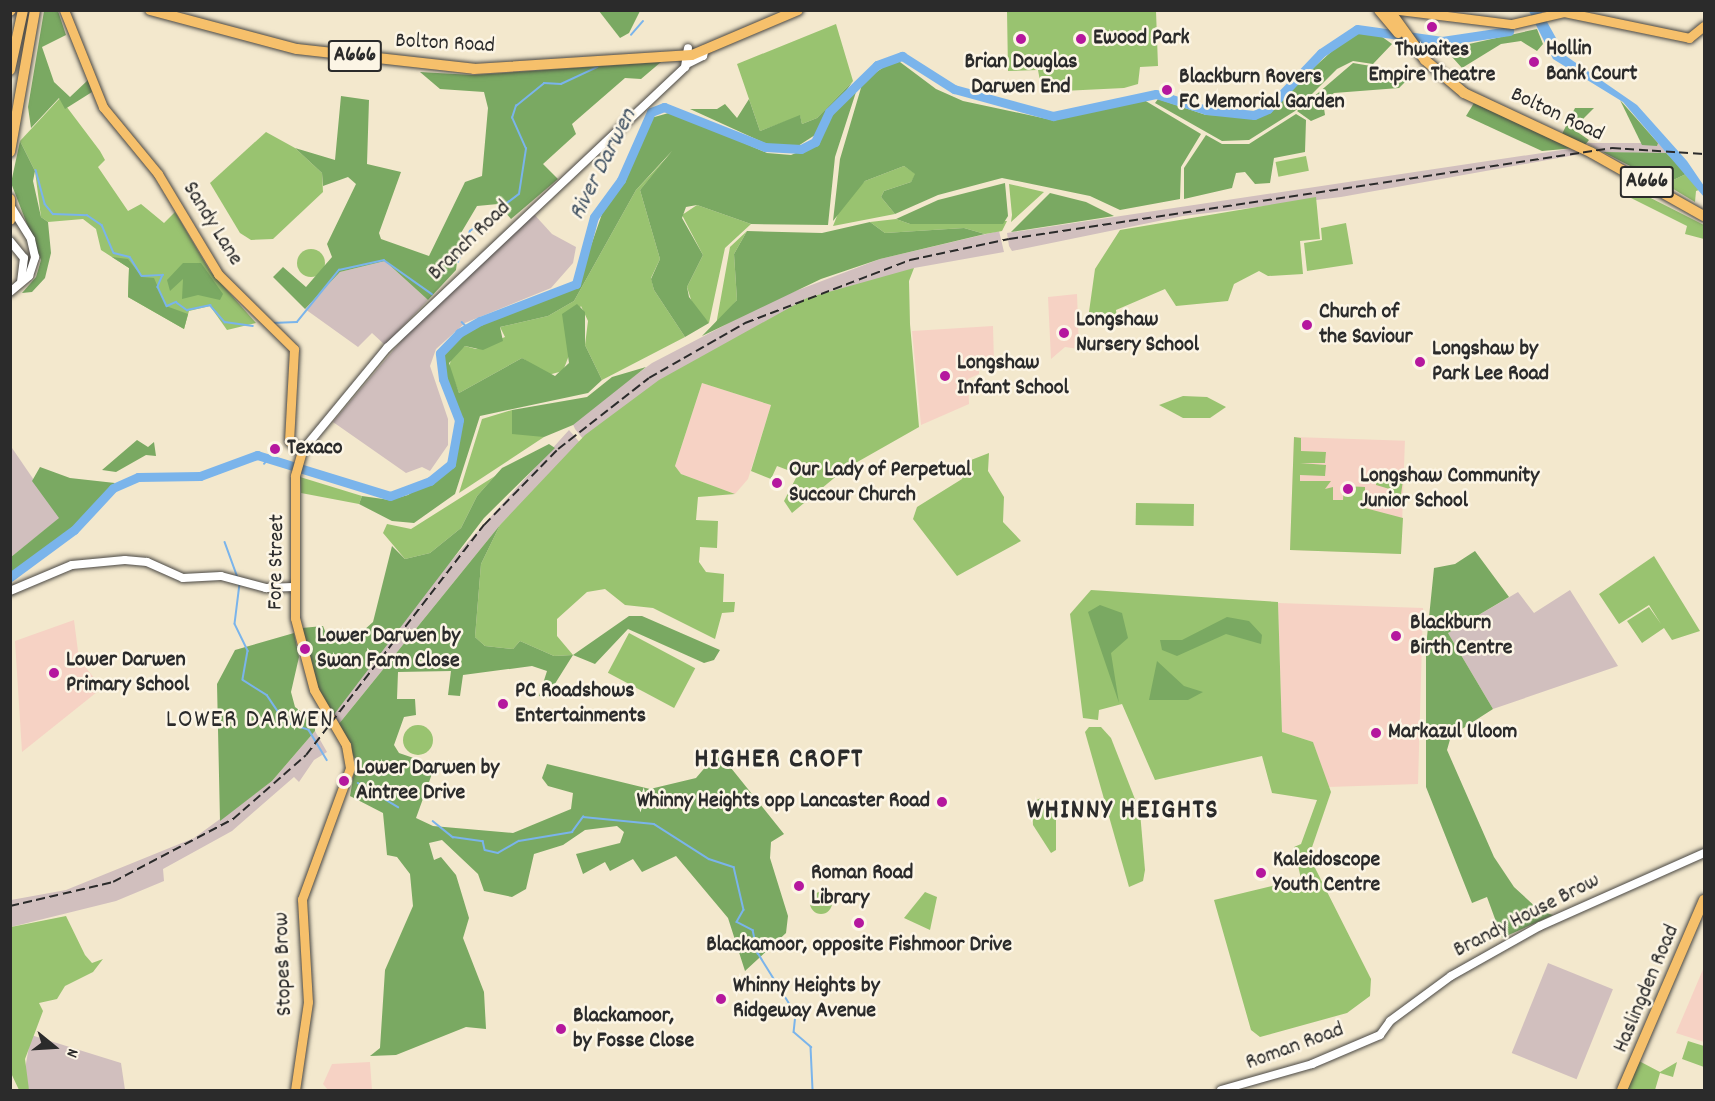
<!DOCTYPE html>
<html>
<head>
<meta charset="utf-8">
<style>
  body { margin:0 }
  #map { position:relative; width:1715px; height:1101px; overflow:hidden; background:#f3e8cd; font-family:Dekko,sans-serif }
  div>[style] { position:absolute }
  .built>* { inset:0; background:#f6d2c4; transform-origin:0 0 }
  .industrial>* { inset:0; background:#d1bfbe; transform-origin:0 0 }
  .green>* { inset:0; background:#99c370; transform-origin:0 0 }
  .round { border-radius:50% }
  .forest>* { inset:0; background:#7aa962 }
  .water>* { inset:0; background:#7ab4eb }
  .stream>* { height:1.5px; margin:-0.75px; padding:0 0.75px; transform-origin:0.75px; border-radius:0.75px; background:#7ab4eb }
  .river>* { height:9px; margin:-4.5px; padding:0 4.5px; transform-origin:4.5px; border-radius:4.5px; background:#7ab4eb }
  .roads { filter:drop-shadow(0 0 2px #494743) drop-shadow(0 0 2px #494743) }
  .minor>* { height:8px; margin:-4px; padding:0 4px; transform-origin:4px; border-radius:4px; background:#fff }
  .major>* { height:9px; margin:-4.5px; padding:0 4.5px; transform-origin:4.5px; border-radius:4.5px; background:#f6c06b }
  .highway>* { height:10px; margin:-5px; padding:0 5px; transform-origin:5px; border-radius:5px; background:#f6c06b }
  .rail>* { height:1.5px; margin-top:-0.75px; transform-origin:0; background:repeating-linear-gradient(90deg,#2b2b2b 0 9px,transparent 0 13.5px) }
  .dots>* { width:16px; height:16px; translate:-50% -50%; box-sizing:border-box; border:3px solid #fcf5e5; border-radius:50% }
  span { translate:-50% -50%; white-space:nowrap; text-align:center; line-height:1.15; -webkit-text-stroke:5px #fcf5e5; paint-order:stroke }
  .shield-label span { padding:2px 4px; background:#fcf5e5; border:2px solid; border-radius:4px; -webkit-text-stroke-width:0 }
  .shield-label { font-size:21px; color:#2b2b2b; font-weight:700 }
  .poi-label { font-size:22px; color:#2b2b2b; font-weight:700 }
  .left { translate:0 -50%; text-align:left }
  .right { translate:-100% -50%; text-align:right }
  .street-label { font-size:22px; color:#2b2b2b }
  .water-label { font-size:24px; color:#435465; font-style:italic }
  .quarter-label { font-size:26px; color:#2b2b2b; letter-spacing:1.5px }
  .district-label { font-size:28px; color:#2b2b2b; font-weight:700; letter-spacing:1.5px }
  .frame { position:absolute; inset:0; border:12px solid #2b2b2b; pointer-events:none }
  .north { position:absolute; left:24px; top:1017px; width:60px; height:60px; -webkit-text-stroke:4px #fcf5e5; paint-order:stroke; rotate:108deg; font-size:16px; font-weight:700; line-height:24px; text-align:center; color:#2b2b2b }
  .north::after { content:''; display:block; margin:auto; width:21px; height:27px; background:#2b2b2b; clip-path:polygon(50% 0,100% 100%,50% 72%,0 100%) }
</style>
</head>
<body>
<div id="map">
  <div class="built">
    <i style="clip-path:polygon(1077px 294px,1079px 349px,1065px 347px,1051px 359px,1048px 297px)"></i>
    <i style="clip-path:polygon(993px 326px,994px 363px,979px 366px,979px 374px,968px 379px,969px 404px,921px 425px,912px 331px)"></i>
    <i style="clip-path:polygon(702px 383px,771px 405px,748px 479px,735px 494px,681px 474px,675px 466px)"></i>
    <i style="left:1294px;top:437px;width:111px;height:113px;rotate:2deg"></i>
    <i style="clip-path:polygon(1278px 603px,1423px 608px,1418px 784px,1328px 787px,1313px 742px,1282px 732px)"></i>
    <i style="clip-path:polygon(74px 620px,79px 659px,102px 688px,22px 752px,15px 641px)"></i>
    <i style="clip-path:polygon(1704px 967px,1704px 1042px,1676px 1033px)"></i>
    <i style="clip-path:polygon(370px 1062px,372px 1090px,328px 1090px,323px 1084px,332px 1064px)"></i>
  </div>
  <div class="industrial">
    <i style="clip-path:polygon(1586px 143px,1658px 143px,1668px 154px,1603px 152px)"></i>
    <i style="clip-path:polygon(1575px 148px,1586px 153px,1341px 197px,1183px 216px,1012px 251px,1009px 246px,1007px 233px)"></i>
    <i style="clip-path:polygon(532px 212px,552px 234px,576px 247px,573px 263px,551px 288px,465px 323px,436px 349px,430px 366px,448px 419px,448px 445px,430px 471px,422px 467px,406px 473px,333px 422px,408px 333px)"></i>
    <i style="clip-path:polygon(999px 231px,1004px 252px,914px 268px,583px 439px,575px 429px,572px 422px,652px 363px,777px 298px,880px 259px)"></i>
    <i style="clip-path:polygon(385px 261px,428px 300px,385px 345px,372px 333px,358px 347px,305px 309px,340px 272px)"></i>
    <i style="clip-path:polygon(569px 430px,582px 445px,500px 525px,338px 725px,331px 714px,440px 573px)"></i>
    <i style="clip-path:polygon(12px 448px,60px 518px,11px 557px,10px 449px)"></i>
    <i style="clip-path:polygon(1570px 590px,1618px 666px,1493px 709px,1448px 633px,1518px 592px,1534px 613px)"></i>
    <i style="clip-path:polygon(315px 731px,327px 752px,314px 760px,299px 782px,294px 777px,232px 831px,163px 869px,164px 881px,116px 901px,11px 927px,11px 900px,66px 890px,194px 838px,272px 781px)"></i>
    <i style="left:1548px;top:963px;width:70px;height:97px;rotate:22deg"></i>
    <i style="clip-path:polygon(31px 1035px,121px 1063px,125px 1090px,29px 1090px,24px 1075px)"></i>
  </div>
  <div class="green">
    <i style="clip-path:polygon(1007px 11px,1156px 11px,1158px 66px,1140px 67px,1138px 84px,1124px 88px,1042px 92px,1038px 70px,1008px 71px)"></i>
    <i style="clip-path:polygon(836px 24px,853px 81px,817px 118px,802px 124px,800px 116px,760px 131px,737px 64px)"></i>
    <i style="clip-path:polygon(60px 98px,100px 151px,105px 160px,98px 167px,128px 211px,141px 204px,164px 223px,175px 212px,210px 271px,256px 323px,227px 330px,210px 306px,189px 311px,184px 329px,128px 297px,129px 268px,101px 250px,96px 229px,83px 219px,48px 222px,41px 217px,35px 171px,20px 141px)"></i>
    <i style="clip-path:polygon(266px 132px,295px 148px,322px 173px,323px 192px,273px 239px,251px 240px,240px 233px,210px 183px)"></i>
    <i style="clip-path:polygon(673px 151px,640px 190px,660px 259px,651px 278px,654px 290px,685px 337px,602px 380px,585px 345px,588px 321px,581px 306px,565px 332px,571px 350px,563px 371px,548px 375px,522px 358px,459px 393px,449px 367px,452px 356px,465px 346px,476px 349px,505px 337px,500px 327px,548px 316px,574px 301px,636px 190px)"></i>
    <i style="left:1306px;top:156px;width:15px;height:31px;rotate:79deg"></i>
    <i style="clip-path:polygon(904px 166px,916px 174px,911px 182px,884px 191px,881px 197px,895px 214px,833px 226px,843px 201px,865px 181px)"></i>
    <i style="clip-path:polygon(1688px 173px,1702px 189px,1696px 191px,1695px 202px,1665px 184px)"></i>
    <i style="clip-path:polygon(1009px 184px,1044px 192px,1011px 222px,1012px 215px)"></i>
    <i style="clip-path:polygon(1627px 186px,1704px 225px,1704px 239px,1685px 234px,1687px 226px,1625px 195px)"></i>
    <i style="clip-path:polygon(1316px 197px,1320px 239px,1300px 241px,1303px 274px,1268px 276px,1259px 271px,1234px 284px,1228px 301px,1176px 306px,1165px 289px,1116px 310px,1117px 320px,1088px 319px,1095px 269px,1120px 230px)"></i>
    <i style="clip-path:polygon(697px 205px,751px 224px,725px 248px,709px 323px,693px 306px,687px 287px,703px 255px,682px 215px)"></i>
    <i style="clip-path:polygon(896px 219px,910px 224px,1007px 221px,1002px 231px,985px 234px,964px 228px,885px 233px,870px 222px)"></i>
    <i style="clip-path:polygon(1346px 223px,1353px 264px,1307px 271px,1304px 243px,1322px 240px,1321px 228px)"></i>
    <i style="clip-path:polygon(747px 231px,734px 254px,737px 300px,716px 325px,730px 247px)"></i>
    <i class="round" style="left:297px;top:249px;width:28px;height:28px"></i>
    <i style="clip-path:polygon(914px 268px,909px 281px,910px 324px,919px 427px,845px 469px,792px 513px,784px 501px,798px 474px,777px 466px,771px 479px,751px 471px,771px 405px,702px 383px,675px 466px,681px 474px,735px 494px,698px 497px,696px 520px,718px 521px,717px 548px,700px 547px,699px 562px,706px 572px,724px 574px,723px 602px,735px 602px,734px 612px,722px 613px,715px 639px,653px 608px,625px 605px,605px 589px,587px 592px,557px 619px,557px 636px,573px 655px,554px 656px,520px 641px,513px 649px,485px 646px,475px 637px,481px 564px,500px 525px,585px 435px,659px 380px,807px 298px)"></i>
    <i style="clip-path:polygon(1183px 396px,1207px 397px,1226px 407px,1210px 418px,1183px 418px,1159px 405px)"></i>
    <i style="clip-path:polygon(512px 410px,513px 419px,544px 437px,459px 493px,482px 419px)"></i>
    <i style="clip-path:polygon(1294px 437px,1301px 438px,1301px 451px,1326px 452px,1325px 463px,1300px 463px,1326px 465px,1325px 476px,1300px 475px,1300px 481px,1331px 481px,1325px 489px,1333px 487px,1333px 500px,1343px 500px,1344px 486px,1365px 487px,1365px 508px,1403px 518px,1401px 554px,1290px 550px)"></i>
    <i style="clip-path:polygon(989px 453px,988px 471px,1004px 497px,1003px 522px,1021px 541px,957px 576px,913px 519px,917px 507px,962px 479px,971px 460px)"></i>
    <i style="clip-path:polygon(1376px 473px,1404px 473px,1399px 509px,1393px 490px,1376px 485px)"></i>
    <i style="clip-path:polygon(495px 476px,477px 496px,461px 528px,430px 553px,405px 559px,383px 533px,387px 524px,411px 529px)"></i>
    <i style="clip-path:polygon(300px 477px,362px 496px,359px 504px,301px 493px)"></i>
    <i style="left:1136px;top:503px;width:58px;height:22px;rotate:1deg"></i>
    <i style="clip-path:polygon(1654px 556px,1700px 631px,1672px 640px,1664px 628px,1642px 643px,1627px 621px,1649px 607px,1661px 624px,1649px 605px,1619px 624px,1599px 594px)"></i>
    <i style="clip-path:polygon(1091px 590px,1278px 602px,1282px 732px,1313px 742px,1331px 792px,1309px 856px,1371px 979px,1370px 996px,1347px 1013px,1260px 1037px,1251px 1030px,1214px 900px,1301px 879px,1294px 847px,1301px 844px,1317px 800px,1272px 793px,1262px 756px,1155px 780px,1122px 704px,1099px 710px,1098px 720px,1083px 718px,1070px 614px)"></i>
    <i style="left:629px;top:633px;width:75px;height:45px;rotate:28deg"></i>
    <i class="round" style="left:403px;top:725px;width:30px;height:30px"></i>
    <i style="clip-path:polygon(1089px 727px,1101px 727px,1111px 738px,1140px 812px,1145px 870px,1143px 881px,1129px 887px,1085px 732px)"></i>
    <i style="clip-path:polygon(1041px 798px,1056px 820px,1056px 850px,1051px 853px,1033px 825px,1032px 802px)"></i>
    <i class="round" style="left:810px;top:892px;width:22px;height:22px"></i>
    <i style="clip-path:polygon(925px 892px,937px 897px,930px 930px,904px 918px)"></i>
    <i style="clip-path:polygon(66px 916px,85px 955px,92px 963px,103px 959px,93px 972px,65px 986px,57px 999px,39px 1003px,43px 1011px,25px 1059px,29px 1090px,19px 1090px,11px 1073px,11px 927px)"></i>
    <i style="clip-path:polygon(1688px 1041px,1704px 1046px,1704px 1067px,1682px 1059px)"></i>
    <i style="clip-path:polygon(1639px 1061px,1660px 1072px,1677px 1062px,1673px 1077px,1660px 1073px,1655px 1090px,1622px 1090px)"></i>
  </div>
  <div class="forest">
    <i style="clip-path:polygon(44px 11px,58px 11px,66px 35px,42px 47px,54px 82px,70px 97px,88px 80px,92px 92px,65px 109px,59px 98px,31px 128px,28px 107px)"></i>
    <i style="clip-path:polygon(599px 11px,640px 11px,629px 33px,620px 38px)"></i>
    <i style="clip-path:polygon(1537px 29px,1543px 44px,1537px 51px,1521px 41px,1501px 44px,1462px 68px,1444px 48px,1433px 56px,1421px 40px,1469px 44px)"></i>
    <i style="clip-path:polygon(1374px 31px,1392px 44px,1373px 64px,1353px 61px,1337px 69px,1295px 111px,1249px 140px,1222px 141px,1155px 103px,1158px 99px,1206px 115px,1260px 116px,1351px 34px)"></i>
    <i style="clip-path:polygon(896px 59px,936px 89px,963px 101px,1052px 120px,1144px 100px,1201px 134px,1181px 167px,1180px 199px,1120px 210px,1090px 196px,1002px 178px,938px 195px,895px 214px,881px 197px,884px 191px,911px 182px,915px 174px,904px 166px,865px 181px,833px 221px,840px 159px,863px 81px)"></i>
    <i style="clip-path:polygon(661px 62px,641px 79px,625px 78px,572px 124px,576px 134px,543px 164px,558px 179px,511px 219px,498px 204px,477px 206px,461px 233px,456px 270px,428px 300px,385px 261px,340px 272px,305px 309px,273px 277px,283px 267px,306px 287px,332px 257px,327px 244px,356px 184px,348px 177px,323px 186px,322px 173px,295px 148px,335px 160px,341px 96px,369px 100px,367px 164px,401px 172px,379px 233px,381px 239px,429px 256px,465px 182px,482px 176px,488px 108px,484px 92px,440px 89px,420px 72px,473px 75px)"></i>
    <i style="clip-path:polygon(1353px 63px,1371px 66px,1370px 74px,1383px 81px,1397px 72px,1406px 81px,1399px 88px,1334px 93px,1323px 102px,1325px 115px,1311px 121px,1297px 111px)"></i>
    <i style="clip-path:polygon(853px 81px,815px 135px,798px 146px,769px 145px,690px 109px,717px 109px,725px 104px,737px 118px,749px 99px,760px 131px,800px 115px,802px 124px,817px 118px)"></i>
    <i style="clip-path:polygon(856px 92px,835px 157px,828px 225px,751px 224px,697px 205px,686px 207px,682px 218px,703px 255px,687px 287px,689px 297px,709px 323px,685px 337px,654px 290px,651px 279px,660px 259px,640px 190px,672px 151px,636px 190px,574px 301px,548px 316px,500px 327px,503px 341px,483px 350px,465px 346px,449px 363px,459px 393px,522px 358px,555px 376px,569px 363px,562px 314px,577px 304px,585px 312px,585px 345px,602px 380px,588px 393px,480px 416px,455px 494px,414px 523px,392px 521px,359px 504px,362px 496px,390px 500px,408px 495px,452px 465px,461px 420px,445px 378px,443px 353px,457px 338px,511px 309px,577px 286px,603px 211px,626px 180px,651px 118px,672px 112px,767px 153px,791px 155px,816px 145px,832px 114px)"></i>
    <i style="clip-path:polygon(1620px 100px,1658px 143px,1657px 146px,1642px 145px)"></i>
    <i style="clip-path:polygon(1474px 103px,1575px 148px,1542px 151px,1466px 116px)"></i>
    <i style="clip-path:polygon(1575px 108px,1594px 108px,1573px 129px,1589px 140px,1585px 145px,1562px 134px)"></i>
    <i style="clip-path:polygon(1296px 114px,1306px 120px,1305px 152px,1274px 158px,1270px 183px,1255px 184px,1245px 172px,1236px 173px,1232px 188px,1184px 199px,1184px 168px,1206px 135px,1222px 144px,1249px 144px)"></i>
    <i style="clip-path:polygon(20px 141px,35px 171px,33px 181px,41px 217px,48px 222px,51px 253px,45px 278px,32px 292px,22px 293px,36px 277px,41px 260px,11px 183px)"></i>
    <i style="clip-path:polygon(1603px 152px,1666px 153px,1688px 173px,1665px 184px)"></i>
    <i style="clip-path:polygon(1005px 183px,1008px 216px,1003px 224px,910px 224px,896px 219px,938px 200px)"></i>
    <i style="clip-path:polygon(1050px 193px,1086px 202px,1114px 216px,1011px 232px)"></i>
    <i style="clip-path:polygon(870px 222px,885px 233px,964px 228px,985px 234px,880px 259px,821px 279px,702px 336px,737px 300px,734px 254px,747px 231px,822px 233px)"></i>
    <i style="clip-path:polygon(112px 257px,128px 259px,142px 277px,154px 278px,166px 306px,188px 314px,184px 329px,128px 297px,129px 268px)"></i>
    <i style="clip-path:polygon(183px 263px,201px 263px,223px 294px,220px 300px,198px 295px,182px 299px,183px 279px,170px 291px,167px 280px)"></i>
    <i style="clip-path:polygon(646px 367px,573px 425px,544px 437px,512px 434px,512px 410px,587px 397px,612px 377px)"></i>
    <i style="clip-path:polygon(137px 440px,148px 447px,154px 442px,156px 456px,146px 455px,116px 472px,102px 470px)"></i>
    <i style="clip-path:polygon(549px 444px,555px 448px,484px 518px,332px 717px,320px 698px,302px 628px,323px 626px,327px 636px,353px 640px,373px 622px,392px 546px,405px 559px,430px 553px,461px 528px,477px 496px,502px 468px)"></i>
    <i style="clip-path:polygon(40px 467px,70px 478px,115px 483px,70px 530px,11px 575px,11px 557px,59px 518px,32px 481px)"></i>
    <i style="clip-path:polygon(500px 525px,481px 564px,475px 637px,485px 646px,513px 649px,520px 641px,554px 656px,573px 655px,629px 616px,642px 616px,720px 650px,714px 660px,704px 663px,628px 629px,595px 664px,573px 655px,546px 698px,539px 696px,547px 671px,532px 666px,463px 675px,460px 696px,448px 695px,451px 671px,398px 672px,397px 699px,415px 699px,416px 715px,404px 717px,394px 745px,399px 753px,434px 765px,437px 760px,416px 818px,433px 826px,513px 833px,571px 809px,573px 793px,548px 786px,542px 778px,547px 764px,650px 789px,696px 778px,714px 757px,723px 758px,784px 834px,771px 842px,770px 858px,788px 916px,786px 933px,745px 971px,728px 918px,676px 856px,642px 872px,633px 859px,610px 871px,605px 862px,583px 874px,576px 854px,620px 843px,624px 832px,617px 826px,585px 830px,563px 845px,534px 854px,526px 889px,512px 897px,484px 891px,478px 874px,442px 840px,429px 843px,434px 860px,441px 857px,456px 875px,469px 918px,463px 938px,484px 992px,486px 1029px,466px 1027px,396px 1055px,370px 1056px,380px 1048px,385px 970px,413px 906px,410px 874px,397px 857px,387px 855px,383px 813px,350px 796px,356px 761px,338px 725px)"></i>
    <i style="clip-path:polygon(1475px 551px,1509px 597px,1448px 633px,1493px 709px,1451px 736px,1447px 750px,1494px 857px,1514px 887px,1540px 911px,1553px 915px,1502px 938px,1487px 897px,1472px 903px,1426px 787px,1426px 647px,1434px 568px,1455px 564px)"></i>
    <i style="clip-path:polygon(1100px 605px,1122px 613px,1128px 638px,1111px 653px,1119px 703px,1088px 612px)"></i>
    <i style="clip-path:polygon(1227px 617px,1249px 621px,1262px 635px,1261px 644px,1226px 634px,1177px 656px,1162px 650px,1160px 640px,1182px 640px)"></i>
    <i style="clip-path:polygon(294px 633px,299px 657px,291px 692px,295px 707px,315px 722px,315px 731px,272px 781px,220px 821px,217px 684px,235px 650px)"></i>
    <i style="clip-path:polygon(1157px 661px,1184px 686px,1203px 692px,1188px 700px,1149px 700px)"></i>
  </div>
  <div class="water">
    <i style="clip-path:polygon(1529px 11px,1541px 11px,1566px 56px,1637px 105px,1687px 161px,1704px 186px,1704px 197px,1623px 102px,1553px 59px)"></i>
  </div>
  <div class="stream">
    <i style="left:631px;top:35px;width:18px;rotate:-49deg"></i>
    <i style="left:36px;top:170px;width:35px;rotate:75deg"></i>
    <i style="left:45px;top:204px;width:13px;rotate:51deg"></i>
    <i style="left:53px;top:214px;width:34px;rotate:2deg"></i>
    <i style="left:87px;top:215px;width:18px;rotate:34deg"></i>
    <i style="left:102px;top:225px;width:30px;rotate:67deg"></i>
    <i style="left:114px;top:253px;width:16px;rotate:14deg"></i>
    <i style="left:130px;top:257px;width:22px;rotate:58deg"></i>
    <i style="left:142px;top:276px;width:21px;rotate:-3deg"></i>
    <i style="left:163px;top:275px;width:13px;rotate:113deg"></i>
    <i style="left:158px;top:287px;width:21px;rotate:65deg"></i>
    <i style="left:167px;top:306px;width:10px;rotate:-24deg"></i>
    <i style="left:176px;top:302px;width:14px;rotate:36deg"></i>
    <i style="left:187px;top:310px;width:24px;rotate:-12deg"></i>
    <i style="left:210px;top:305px;width:23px;rotate:49deg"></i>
    <i style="left:225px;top:322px;width:28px;rotate:8deg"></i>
    <i style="left:458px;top:262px;width:33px;rotate:-69deg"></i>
    <i style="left:470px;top:231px;width:61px;rotate:-37.1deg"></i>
    <i style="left:519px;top:194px;width:46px;rotate:-81.2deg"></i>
    <i style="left:526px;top:149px;width:34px;rotate:-114deg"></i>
    <i style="left:512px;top:118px;width:13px;rotate:-72deg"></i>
    <i style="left:516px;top:106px;width:36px;rotate:-39deg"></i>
    <i style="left:544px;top:83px;width:17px;rotate:3deg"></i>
    <i style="left:561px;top:84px;width:40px;rotate:-25deg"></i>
    <i style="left:462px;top:322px;width:8px;rotate:45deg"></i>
    <i style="left:272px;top:323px;width:25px;rotate:-2deg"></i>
    <i style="left:297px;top:322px;width:67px;rotate:-51.1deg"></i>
    <i style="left:339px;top:270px;width:46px;rotate:-12.5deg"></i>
    <i style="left:384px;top:260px;width:59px;rotate:35.3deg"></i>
    <i style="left:264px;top:464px;width:9px;rotate:-49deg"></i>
    <i style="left:225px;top:542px;width:37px;rotate:70deg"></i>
    <i style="left:240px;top:584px;width:40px;rotate:97.1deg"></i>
    <i style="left:235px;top:624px;width:30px;rotate:64deg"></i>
    <i style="left:248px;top:651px;width:29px;rotate:100deg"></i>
    <i style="left:243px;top:680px;width:28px;rotate:32deg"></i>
    <i style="left:267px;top:695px;width:32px;rotate:56deg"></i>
    <i style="left:285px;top:722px;width:25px;rotate:18deg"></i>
    <i style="left:309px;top:730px;width:35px;rotate:59deg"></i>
    <i style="left:358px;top:783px;width:47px;rotate:31deg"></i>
    <i style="left:433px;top:821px;width:26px;rotate:39deg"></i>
    <i style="left:453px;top:837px;width:30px;rotate:8deg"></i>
    <i style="left:483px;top:841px;width:9px;rotate:77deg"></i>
    <i style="left:485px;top:850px;width:13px;rotate:13deg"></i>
    <i style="left:498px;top:853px;width:24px;rotate:-30deg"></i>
    <i style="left:519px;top:841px;width:54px;rotate:-9.6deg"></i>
    <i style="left:572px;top:832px;width:19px;rotate:-54deg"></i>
    <i style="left:583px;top:817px;width:71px;rotate:5.6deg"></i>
    <i style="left:654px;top:824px;width:65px;rotate:32.5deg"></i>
    <i style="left:709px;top:859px;width:26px;rotate:18deg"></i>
    <i style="left:734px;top:867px;width:44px;rotate:76.9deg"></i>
    <i style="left:744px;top:910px;width:14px;rotate:120deg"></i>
    <i style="left:737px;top:922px;width:18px;rotate:27deg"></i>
    <i style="left:753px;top:930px;width:24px;rotate:78deg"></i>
    <i style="left:758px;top:953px;width:72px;rotate:58.1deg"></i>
    <i style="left:796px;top:1014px;width:18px;rotate:96deg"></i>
    <i style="left:794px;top:1032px;width:23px;rotate:41deg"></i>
    <i style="left:811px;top:1047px;width:43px;rotate:87.3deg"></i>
  </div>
  <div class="river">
    <i style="left:10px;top:577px;width:79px;rotate:-36.3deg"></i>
    <i style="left:74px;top:530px;width:57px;rotate:-47.1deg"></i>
    <i style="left:113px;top:488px;width:27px;rotate:-24deg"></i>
    <i style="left:138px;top:477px;width:62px;rotate:-0.9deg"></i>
    <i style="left:200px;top:476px;width:61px;rotate:-20.2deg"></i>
    <i style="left:257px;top:455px;width:139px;rotate:17.1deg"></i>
    <i style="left:390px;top:496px;width:43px;rotate:-20.6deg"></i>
    <i style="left:430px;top:481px;width:27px;rotate:-39deg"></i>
    <i style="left:451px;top:464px;width:45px;rotate:-79.7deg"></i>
    <i style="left:459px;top:420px;width:44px;rotate:-111.3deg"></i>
    <i style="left:443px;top:379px;width:26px;rotate:-97deg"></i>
    <i style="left:440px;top:353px;width:28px;rotate:-46deg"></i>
    <i style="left:459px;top:333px;width:24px;rotate:-30deg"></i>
    <i style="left:480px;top:321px;width:103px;rotate:-21.1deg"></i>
    <i style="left:576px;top:284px;width:69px;rotate:-75deg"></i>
    <i style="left:594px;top:217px;width:46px;rotate:-53.9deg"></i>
    <i style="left:621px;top:180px;width:74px;rotate:-66.2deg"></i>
    <i style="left:651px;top:112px;width:14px;rotate:-21deg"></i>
    <i style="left:664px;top:107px;width:109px;rotate:21.6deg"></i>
    <i style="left:765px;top:147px;width:36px;rotate:3deg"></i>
    <i style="left:801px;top:149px;width:16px;rotate:-27deg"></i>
    <i style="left:815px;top:142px;width:33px;rotate:-65deg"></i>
    <i style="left:829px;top:112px;width:67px;rotate:-44.4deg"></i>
    <i style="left:877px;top:65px;width:27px;rotate:-20deg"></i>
    <i style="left:902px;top:56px;width:62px;rotate:32.4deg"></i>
    <i style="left:954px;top:89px;width:103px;rotate:15.3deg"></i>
    <i style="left:1053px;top:116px;width:105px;rotate:-12.1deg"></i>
    <i style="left:1156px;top:94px;width:52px;rotate:17.7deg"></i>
    <i style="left:1206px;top:110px;width:48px;rotate:5.9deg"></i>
    <i style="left:1254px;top:115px;width:15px;rotate:-23deg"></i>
    <i style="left:1268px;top:109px;width:77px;rotate:-46.6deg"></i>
    <i style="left:1321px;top:53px;width:43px;rotate:-33.7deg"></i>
    <i style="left:1357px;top:29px;width:86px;rotate:8deg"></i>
    <i style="left:1442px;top:41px;width:68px;rotate:-8.5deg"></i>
  </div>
  <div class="roads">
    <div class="minor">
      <i style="left:687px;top:64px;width:18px;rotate:-27deg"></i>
      <i style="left:703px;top:56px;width:7px;rotate:-74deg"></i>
      <i style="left:10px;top:241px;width:22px;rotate:51deg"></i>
      <i style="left:24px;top:258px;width:23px;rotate:97deg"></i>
      <i style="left:10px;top:292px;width:25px;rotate:-40deg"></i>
      <i style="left:29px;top:276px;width:20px;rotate:-72deg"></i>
      <i style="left:35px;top:257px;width:18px;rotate:-103deg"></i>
      <i style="left:31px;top:239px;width:36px;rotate:-122deg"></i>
      <i style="left:302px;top:451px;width:134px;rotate:-50.5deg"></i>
      <i style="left:387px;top:348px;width:410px;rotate:-43.3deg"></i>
      <i style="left:685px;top:67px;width:19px;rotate:-81deg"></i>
      <i style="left:10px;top:591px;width:67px;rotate:-22.8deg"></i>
      <i style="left:72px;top:565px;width:53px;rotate:-5.4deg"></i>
      <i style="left:125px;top:560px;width:22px;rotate:5deg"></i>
      <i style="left:147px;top:562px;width:39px;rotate:24deg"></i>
      <i style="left:183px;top:578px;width:38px;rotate:-3deg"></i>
      <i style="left:221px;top:576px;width:47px;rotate:14.9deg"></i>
      <i style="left:266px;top:588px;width:27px;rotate:-2deg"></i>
      <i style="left:1221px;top:1090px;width:95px;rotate:-15.9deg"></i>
      <i style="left:1312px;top:1064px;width:74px;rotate:-23.1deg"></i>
      <i style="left:1380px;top:1035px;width:17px;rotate:-54deg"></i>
      <i style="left:1390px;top:1021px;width:76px;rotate:-36.4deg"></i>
      <i style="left:1451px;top:976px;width:102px;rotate:-29.3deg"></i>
      <i style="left:1540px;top:926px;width:180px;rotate:-24deg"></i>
    </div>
    <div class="major">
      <i style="left:64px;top:10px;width:105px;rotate:68.1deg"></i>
      <i style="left:103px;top:107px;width:87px;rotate:50.6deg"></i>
      <i style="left:158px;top:174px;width:117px;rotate:59deg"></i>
      <i style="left:218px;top:274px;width:107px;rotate:44.6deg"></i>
      <i style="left:294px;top:349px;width:92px;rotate:93.1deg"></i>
      <i style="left:289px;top:441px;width:16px;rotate:38deg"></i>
      <i style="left:302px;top:451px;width:26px;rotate:106deg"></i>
      <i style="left:295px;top:476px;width:142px;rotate:90deg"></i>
      <i style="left:295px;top:618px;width:74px;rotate:75.2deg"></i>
      <i style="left:314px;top:690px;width:64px;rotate:59.8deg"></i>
      <i style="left:346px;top:745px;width:23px;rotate:80deg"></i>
      <i style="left:350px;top:768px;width:140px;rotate:110.1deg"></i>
      <i style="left:302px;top:899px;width:103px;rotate:86.7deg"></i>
      <i style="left:308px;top:1002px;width:89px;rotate:98.4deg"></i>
      <i style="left:1399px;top:10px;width:114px;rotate:7.1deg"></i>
      <i style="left:1512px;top:24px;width:53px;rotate:-13deg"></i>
      <i style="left:1564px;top:12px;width:128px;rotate:11.7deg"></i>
      <i style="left:1689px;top:38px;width:19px;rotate:-39deg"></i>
    </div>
    <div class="highway">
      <i style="left:150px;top:10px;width:152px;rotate:14.9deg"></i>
      <i style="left:297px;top:49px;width:178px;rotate:6.4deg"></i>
      <i style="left:474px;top:69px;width:218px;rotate:-3.7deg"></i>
      <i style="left:692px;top:55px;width:115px;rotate:-23deg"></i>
      <i style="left:1379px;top:10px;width:30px;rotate:50deg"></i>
      <i style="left:1389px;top:10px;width:62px;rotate:54.2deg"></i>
      <i style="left:1425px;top:60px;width:51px;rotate:40.2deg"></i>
      <i style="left:1464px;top:93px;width:141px;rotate:25.1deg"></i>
      <i style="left:1592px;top:153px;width:129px;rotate:29.4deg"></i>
      <i style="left:10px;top:11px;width:1px;rotate:-45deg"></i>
      <i style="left:10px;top:70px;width:61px;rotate:-77.8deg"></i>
      <i style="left:10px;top:152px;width:144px;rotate:-80deg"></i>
      <i style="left:10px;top:199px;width:21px;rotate:90deg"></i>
      <i style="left:1622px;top:1090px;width:207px;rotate:-66.7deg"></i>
    </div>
  </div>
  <div class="rail">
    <i style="left:10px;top:906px;width:106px;rotate:-13.1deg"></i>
    <i style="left:113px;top:882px;width:136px;rotate:-27.7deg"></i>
    <i style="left:233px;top:819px;width:97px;rotate:-41.2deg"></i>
    <i style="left:306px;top:755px;width:291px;rotate:-52.3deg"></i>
    <i style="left:484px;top:525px;width:106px;rotate:-45.8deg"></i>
    <i style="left:558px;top:449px;width:115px;rotate:-38deg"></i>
    <i style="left:649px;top:378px;width:111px;rotate:-29.8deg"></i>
    <i style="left:745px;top:323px;width:177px;rotate:-20.9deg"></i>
    <i style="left:910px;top:260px;width:101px;rotate:-12deg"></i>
    <i style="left:1009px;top:239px;width:610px;rotate:-8.58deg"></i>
    <i style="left:1612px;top:148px;width:92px;rotate:3.7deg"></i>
  </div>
  <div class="dots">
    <i style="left:1432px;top:27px;background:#b5179e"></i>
    <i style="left:1021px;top:39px;background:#b5179e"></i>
    <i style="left:1081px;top:39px;background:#b5179e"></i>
    <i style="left:1534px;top:62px;background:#b5179e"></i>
    <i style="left:1167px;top:90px;background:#b5179e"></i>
    <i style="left:1307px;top:325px;background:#b5179e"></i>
    <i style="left:1064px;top:333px;background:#b5179e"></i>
    <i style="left:1420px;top:362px;background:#b5179e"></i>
    <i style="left:945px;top:376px;background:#b5179e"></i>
    <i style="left:275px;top:449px;background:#b5179e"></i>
    <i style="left:777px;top:483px;background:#b5179e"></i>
    <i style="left:1348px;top:489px;background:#b5179e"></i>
    <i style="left:1396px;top:636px;background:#b5179e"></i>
    <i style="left:305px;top:649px;background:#b5179e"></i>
    <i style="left:54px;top:673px;background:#b5179e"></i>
    <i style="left:503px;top:704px;background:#b5179e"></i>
    <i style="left:1376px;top:733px;background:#b5179e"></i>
    <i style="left:344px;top:781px;background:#b5179e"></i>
    <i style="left:942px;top:802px;background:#b5179e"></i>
    <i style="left:1261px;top:873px;background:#b5179e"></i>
    <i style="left:799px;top:886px;background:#b5179e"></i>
    <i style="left:859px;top:923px;background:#b5179e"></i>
    <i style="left:721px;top:999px;background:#b5179e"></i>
    <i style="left:561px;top:1029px;background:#b5179e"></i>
  </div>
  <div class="shield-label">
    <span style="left:355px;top:56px">A666</span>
    <span style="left:1647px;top:182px">A666</span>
  </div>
  <div class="poi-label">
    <span class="left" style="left:1093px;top:39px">Ewood Park</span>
    <span class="left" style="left:1546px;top:62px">Hollin<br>Bank Court</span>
    <span style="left:1432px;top:63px">Thwaites<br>Empire Theatre</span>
    <span style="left:1021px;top:75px">Brian Douglas<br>Darwen End</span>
    <span class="left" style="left:1179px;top:90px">Blackburn Rovers<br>FC Memorial Garden</span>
    <span class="left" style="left:1319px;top:325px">Church of<br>the Saviour</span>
    <span class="left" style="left:1076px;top:333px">Longshaw<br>Nursery School</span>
    <span class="left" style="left:1432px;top:362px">Longshaw by<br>Park Lee Road</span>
    <span class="left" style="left:957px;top:376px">Longshaw<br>Infant School</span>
    <span class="left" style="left:287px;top:449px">Texaco</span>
    <span class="left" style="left:789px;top:483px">Our Lady of Perpetual<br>Succour Church</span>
    <span class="left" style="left:1360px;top:489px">Longshaw Community<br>Junior School</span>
    <span class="left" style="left:1410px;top:636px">Blackburn<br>Birth Centre</span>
    <span class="left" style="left:317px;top:649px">Lower Darwen by<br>Swan Farm Close</span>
    <span class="left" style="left:66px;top:673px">Lower Darwen<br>Primary School</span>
    <span class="left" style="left:515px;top:704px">PC Roadshows<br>Entertainments</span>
    <span class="left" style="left:1388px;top:733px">Markazul Uloom</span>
    <span class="left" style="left:356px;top:781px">Lower Darwen by<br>Aintree Drive</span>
    <span class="right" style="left:930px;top:802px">Whinny Heights opp Lancaster Road</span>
    <span class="left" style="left:1273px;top:873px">Kaleidoscope<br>Youth Centre</span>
    <span class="left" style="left:811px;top:886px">Roman Road<br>Library</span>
    <span style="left:859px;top:946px">Blackamoor, opposite Fishmoor Drive</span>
    <span class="left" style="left:733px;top:999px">Whinny Heights by<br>Ridgeway Avenue</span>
    <span class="left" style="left:573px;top:1029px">Blackamoor,<br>by Fosse Close</span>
  </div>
  <div class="street-label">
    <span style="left:445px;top:44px;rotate:3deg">Bolton Road</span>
    <span style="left:1557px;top:115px;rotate:25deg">Bolton Road</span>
    <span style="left:212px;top:224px;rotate:58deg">Sandy Lane</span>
    <span style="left:470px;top:241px;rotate:-44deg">Branch Road</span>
    <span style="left:277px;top:562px;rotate:-89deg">Fore Street</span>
    <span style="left:1527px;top:916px;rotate:-27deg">Brandy House Brow</span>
    <span style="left:284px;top:964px;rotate:-92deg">Stopes Brow</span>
    <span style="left:1647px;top:989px;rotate:-67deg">Haslingden Road</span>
    <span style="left:1295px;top:1047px;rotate:-20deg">Roman Road</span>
  </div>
  <div class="water-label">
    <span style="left:604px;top:165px;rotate:-63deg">River Darwen</span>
  </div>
  <div class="quarter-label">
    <span style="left:250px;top:721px">LOWER DARWEN</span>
  </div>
  <div class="district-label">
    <span style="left:779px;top:761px">HIGHER CROFT</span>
    <span style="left:1123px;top:812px">WHINNY HEIGHTS</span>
  </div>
  <div class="frame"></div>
  <div class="north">N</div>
</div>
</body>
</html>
